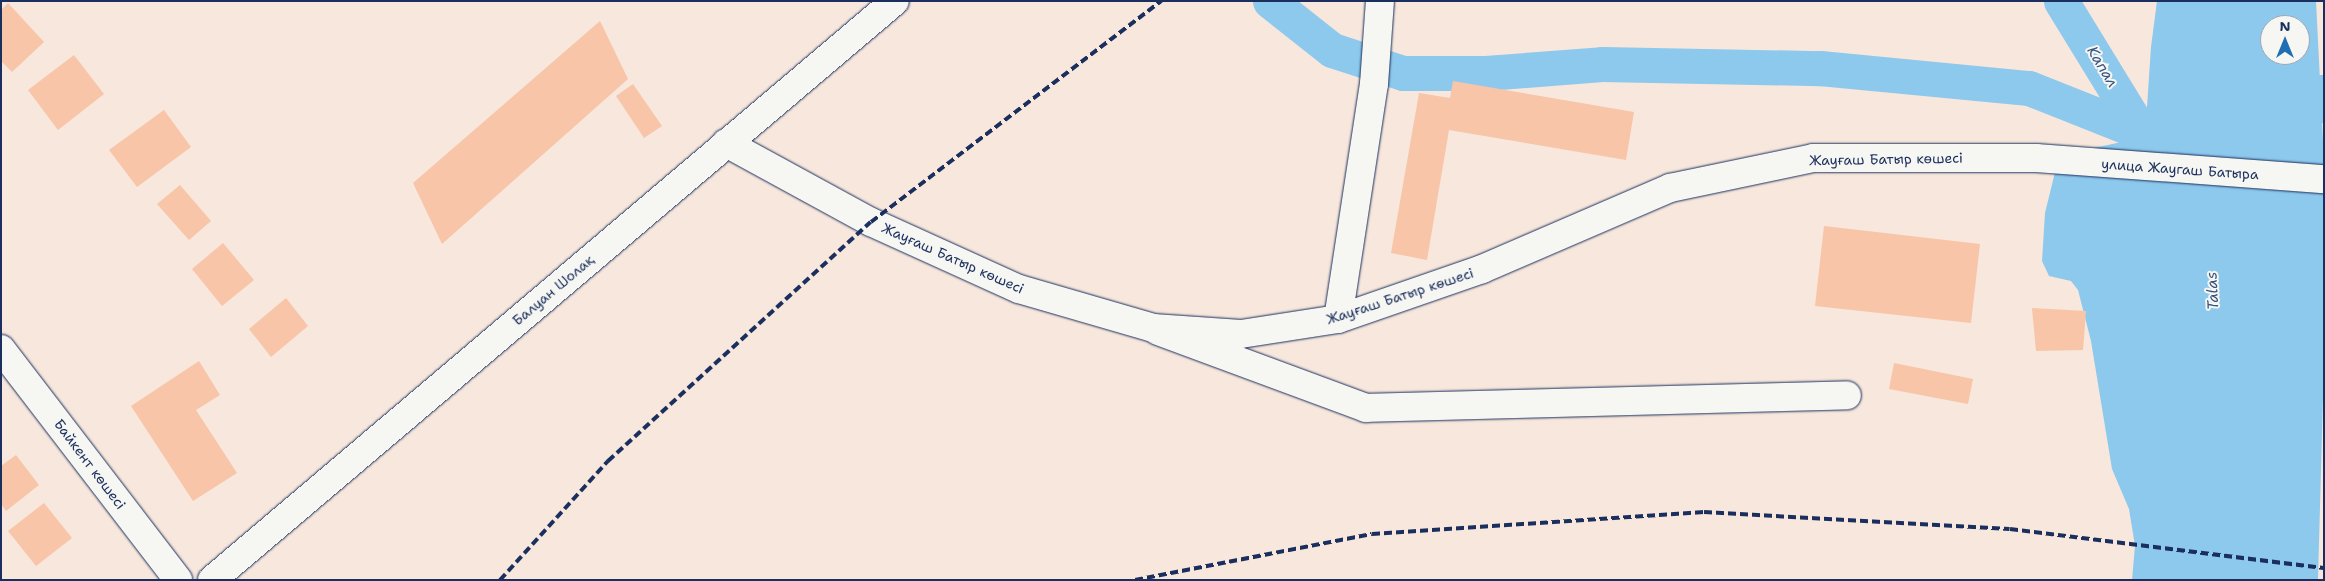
<!DOCTYPE html>
<html>
<head>
<meta charset="utf-8">
<style>
	body { margin:0 }
	#map { position:relative; width:2325px; height:581px; overflow:hidden; background:#f7e7dc; font-family:"Shantell Sans",sans-serif }
	div>[style] { position:absolute }
	[style*='--x'] { left:calc(var(--x)*1px); top:calc(var(--y)*1px); width:calc(var(--w)*1px); rotate:calc(var(--a)*1deg) }
	.water>* { inset:0; background:#8dc8ed }
	.canal>* { height:35px; margin:-17.5px; padding:0 17.5px; transform-origin:17.5px; border-radius:17.5px; background:#8dc8ed }
	.building>* { inset:0; background:#f8c5a8 }
	.roads { filter:drop-shadow(0 0 1px #1b2f5e) drop-shadow(0 0 1px #1b2f5e) }
	.minor>* { height:28px; margin:-14px; padding:0 14px; transform-origin:14px; border-radius:14px; background:#f6f6f2 }
	.major>* { height:28px; margin:-14px; padding:0 14px; transform-origin:14px; border-radius:14px; background:#f6f6f2 }
	.rail>* { height:4px; margin-top:-2px; transform-origin:0; background:repeating-linear-gradient(90deg,#1b2f5e 0 8px,transparent 0 12px) }
	span { translate:-50% -50%; white-space:nowrap; text-align:center; line-height:1.15; -webkit-text-stroke:4px #f6f6f2; paint-order:stroke }
	.street-label { font-size:14px; color:#1b2f5e }
	.water-label { font-size:15px; color:#385582; font-style:italic }
	.frame { position:absolute; inset:0; border:2px solid #1b2f5e; pointer-events:none }
	.north { position:absolute; left:2260px; top:15px; width:50px; height:50px; box-sizing:border-box; background:#f6f6f2; border:1px solid #9ea6b7; border-radius:50%; rotate:0deg; font-size:14px; font-weight:700; line-height:20px; text-align:center; color:#1b2f5e }
	.north::after { content:''; display:block; margin:auto; width:18px; height:22px; background:#1f6fb2; clip-path:polygon(50% 0,100% 100%,50% 72%,0 100%) }
</style>
</head>
<body>
<div id="map">
	<div class="water">
		<i style="clip-path:polygon(evenodd,2157px 1px,2316px 1px,2324px 161px,2324px 360px,2318px 580px,2132px 580px,2135px 546px,2129px 509px,2112px 469px,2091px 341px,2078px 290px,2071px 281px,2049px 276px,2042px 261px,2045px 213px,2057px 164px,2075px 152px,2145px 137px,2151px 47px,2157px 1px,2270px 25px,2300px 25px,2300px 55px,2270px 55px,2270px 25px)"></i>
	</div>
	<div class="canal">
		<i style="--x:1270;--y:1;--w:79;--a:38.3"></i>
		<i style="--x:1332;--y:50;--w:75;--a:17.9"></i>
		<i style="--x:1403;--y:73;--w:83;--a:0"></i>
		<i style="--x:1486;--y:73;--w:116;--a:-4.4"></i>
		<i style="--x:1602;--y:64;--w:218;--a:1.1"></i>
		<i style="--x:1820;--y:68;--w:210;--a:5.5"></i>
		<i style="--x:2029;--y:88;--w:122;--a:21.7"></i>
		<i style="--x:2142;--y:133;--w:7;--a:106"></i>
		<i style="--x:2140;--y:140;--w:47;--a:56.3"></i>
		<i style="--x:2061;--y:1;--w:155;--a:58.5"></i>
		<i style="--x:2324;--y:92;--w:4;--a:180"></i>
		<i style="--x:2320;--y:92;--w:14;--a:73"></i>
	</div>
	<div class="building">
		<i style="clip-path:polygon(8px 3px,44px 42px,12px 72px,1px 61px,1px 10px)"></i>
		<i style="clip-path:polygon(600px 21px,628px 79px,442px 244px,413px 183px)"></i>
		<i style="clip-path:polygon(74px 55px,104px 94px,58px 130px,28px 90px)"></i>
		<i style="clip-path:polygon(1453px 81px,1634px 112px,1626px 160px,1449px 130px,1427px 260px,1391px 253px,1419px 93px,1450px 98px)"></i>
		<i style="clip-path:polygon(633px 84px,662px 126px,644px 138px,616px 96px)"></i>
		<i style="clip-path:polygon(164px 110px,191px 147px,137px 187px,109px 150px)"></i>
		<i style="clip-path:polygon(180px 185px,211px 221px,189px 240px,157px 204px)"></i>
		<i style="clip-path:polygon(1824px 226px,1980px 244px,1971px 323px,1815px 306px)"></i>
		<i style="clip-path:polygon(223px 243px,254px 280px,222px 306px,192px 269px)"></i>
		<i style="clip-path:polygon(286px 298px,308px 326px,271px 357px,249px 329px)"></i>
		<i style="clip-path:polygon(2032px 308px,2086px 311px,2083px 350px,2036px 351px)"></i>
		<i style="clip-path:polygon(199px 361px,220px 395px,196px 410px,237px 473px,193px 501px,131px 406px)"></i>
		<i style="clip-path:polygon(1894px 363px,1973px 379px,1968px 404px,1889px 389px)"></i>
		<i style="clip-path:polygon(16px 455px,39px 485px,6px 511px,1px 504px,1px 466px)"></i>
		<i style="clip-path:polygon(44px 503px,72px 538px,36px 566px,8px 531px)"></i>
	</div>
	<div class="roads">
		<div class="minor">
			<i style="--x:1338;--y:319;--w:238;--a:-81.3"></i>
			<i style="--x:1374;--y:84;--w:83;--a:-85.9"></i>
			<i style="--x:1158;--y:331;--w:222;--a:20.3"></i>
			<i style="--x:1366;--y:408;--w:481;--a:-1.5"></i>
			<i style="--x:1;--y:349;--w:291;--a:52.5"></i>
		</div>
		<div class="major">
			<i style="--x:726;--y:143;--w:165;--a:28.6"></i>
			<i style="--x:871;--y:222;--w:162;--a:24.4"></i>
			<i style="--x:1019;--y:289;--w:140;--a:16.2"></i>
			<i style="--x:1153;--y:328;--w:88;--a:3.9"></i>
			<i style="--x:1241;--y:334;--w:98;--a:-8.8"></i>
			<i style="--x:1338;--y:319;--w:152;--a:-19.1"></i>
			<i style="--x:1482;--y:269;--w:205;--a:-23.3"></i>
			<i style="--x:1670;--y:188;--w:146;--a:-11.8"></i>
			<i style="--x:1813;--y:158;--w:223;--a:0"></i>
			<i style="--x:2036;--y:158;--w:289;--a:4.2"></i>
			<i style="--x:212;--y:580;--w:895;--a:-40.29"></i>
		</div>
	</div>
	<div class="rail">
		<i style="--x:500;--y:580;--w:161;--a:-47.8"></i>
		<i style="--x:608;--y:461;--w:355;--a:-42.3"></i>
		<i style="--x:871;--y:222;--w:365;--a:-37.3"></i>
		<i style="--x:1135;--y:580;--w:241;--a:-11"></i>
		<i style="--x:1372;--y:534;--w:333;--a:-3.8"></i>
		<i style="--x:1704;--y:512;--w:306;--a:3.2"></i>
		<i style="--x:2010;--y:529;--w:316;--a:7.1"></i>
	</div>
	<div class="street-label">
		<span style="left:1886px;top:159px;rotate:-1deg">Жауғаш Батыр көшесі</span>
		<span style="left:2180px;top:169px;rotate:4deg">улица Жаугаш Батыра</span>
		<span style="left:953px;top:258px;rotate:24deg">Жауғаш Батыр көшесі</span>
		<span style="left:553px;top:290px;rotate:-40deg">Балуан Шолақ</span>
		<span style="left:1400px;top:296px;rotate:-18deg">Жауғаш Батыр көшесі</span>
		<span style="left:90px;top:464px;rotate:53deg">Байкент көшесі</span>
	</div>
	<div class="water-label">
		<span style="left:2102px;top:67px;rotate:59deg">Капал</span>
		<span style="left:2213px;top:291px;rotate:-93deg">Talas</span>
	</div>
	<div class="frame"></div>
	<div class="north">N</div>
</div>
</body>
</html>
